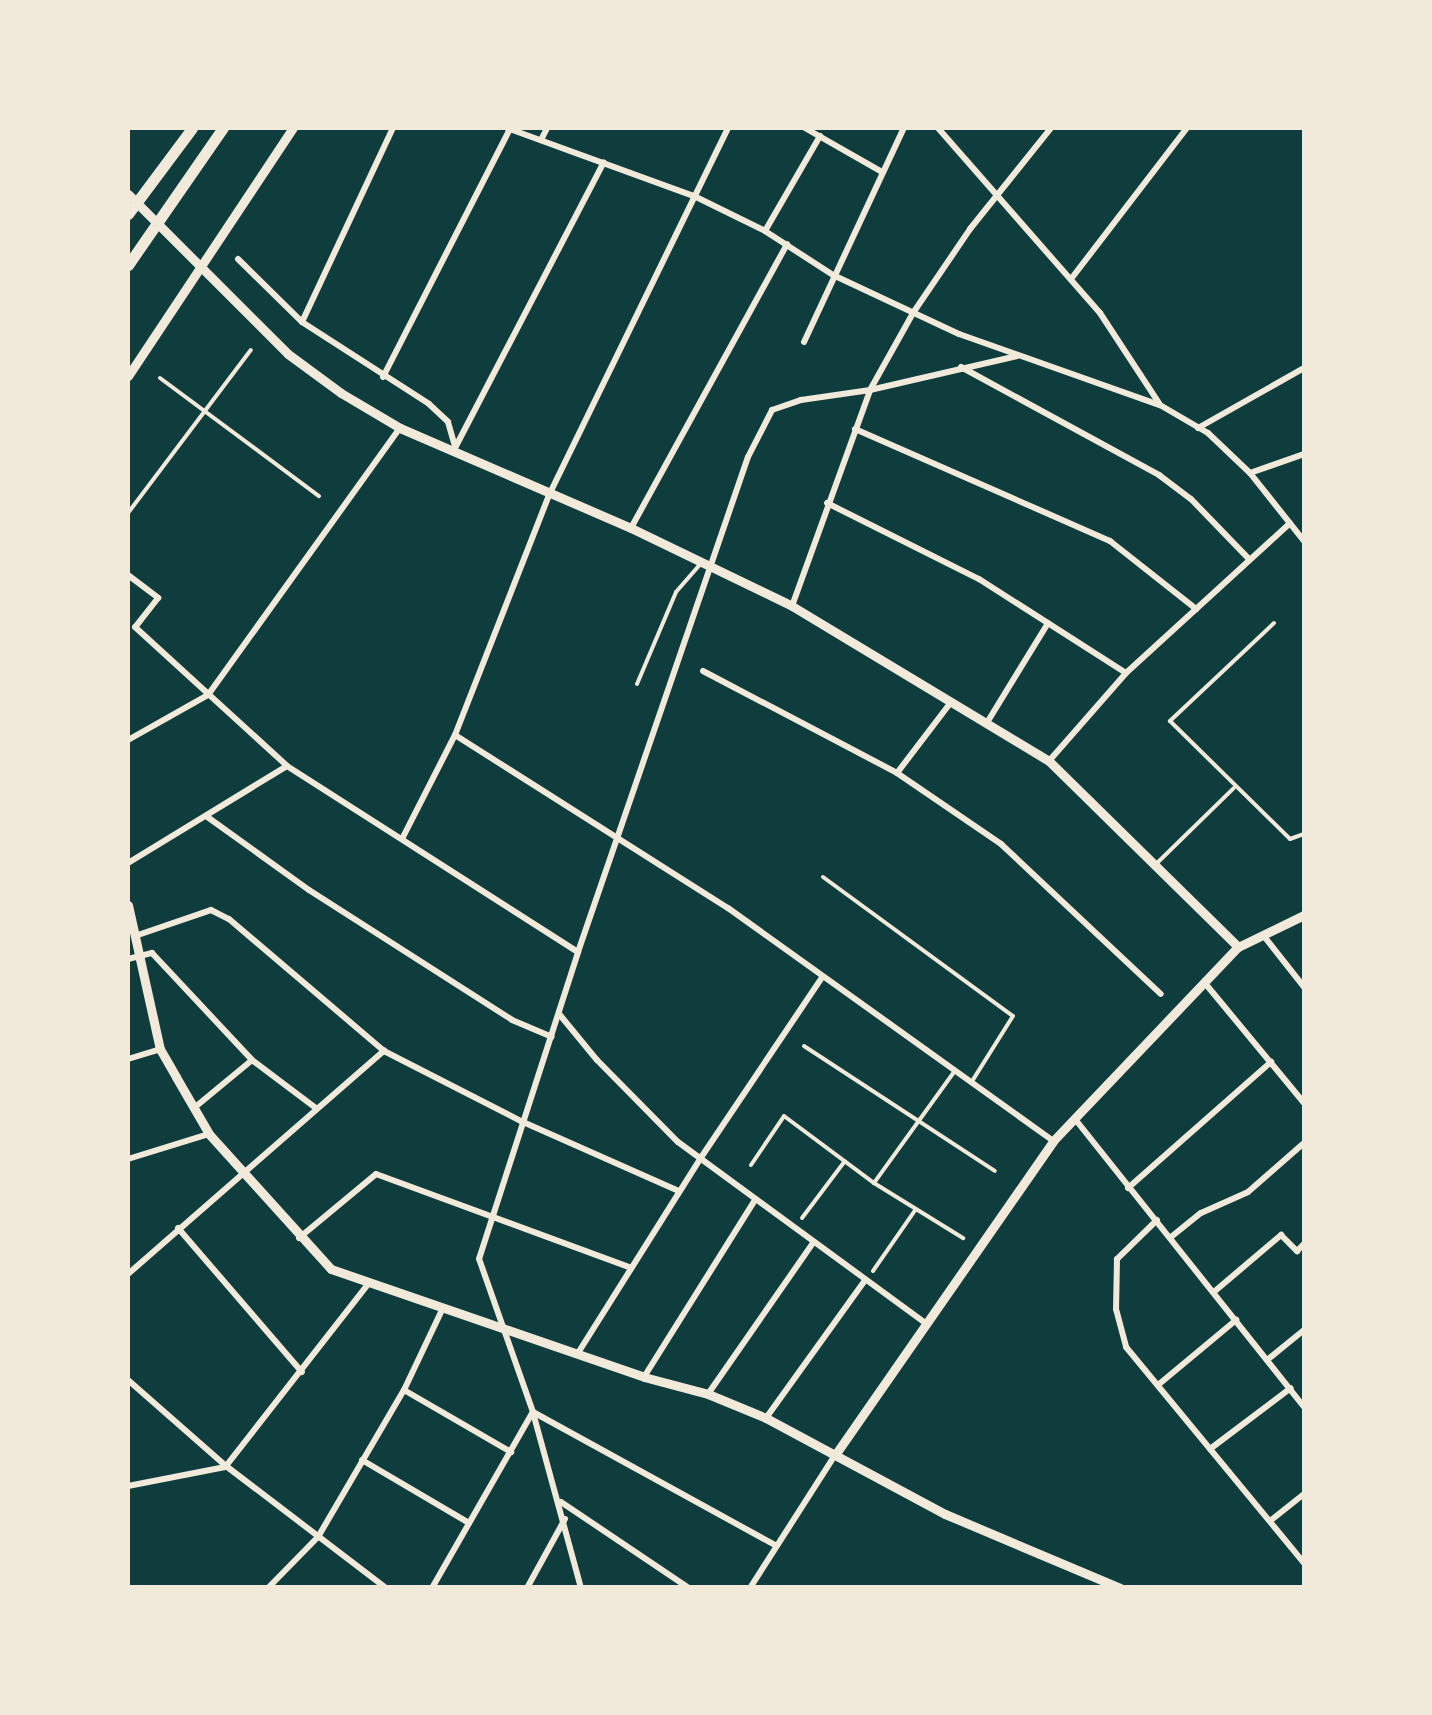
<!DOCTYPE html>
<html>
<head>
<meta charset="utf-8">
<style>
	body { margin:0 }
	#map { position:relative; width:1432px; height:1715px; overflow:hidden; background:#0f3d3e; font-family:"Asap Condensed",sans-serif }
	div>[style] { position:absolute }
	[style*='--x'] { left:calc(var(--x)*1px); top:calc(var(--y)*1px); width:calc(var(--w)*1px); rotate:calc(var(--a)*1deg) }
	.service>* { height:4px; margin:-2px; padding:0 2px; transform-origin:2px; border-radius:2px; background:#f1e9da }
	.minor>* { height:6px; margin:-3px; padding:0 3px; transform-origin:3px; border-radius:3px; background:#f1e9da }
	.tertiary>* { height:9px; margin:-4.5px; padding:0 4.5px; transform-origin:4.5px; border-radius:4.5px; background:#f1e9da }
	.secondary>* { height:9px; margin:-4.5px; padding:0 4.5px; transform-origin:4.5px; border-radius:4.5px; background:#f1e9da }
	.trunk>* { height:11px; margin:-5.5px; padding:0 5.5px; transform-origin:5.5px; border-radius:5.5px; background:#f1e9da }
	span { translate:-50% -50%; white-space:nowrap; text-align:center; line-height:1.15; -webkit-text-stroke:10px #f1e9da; paint-order:stroke }
	.frame { position:absolute; inset:0; border:130px solid #f1e9da; pointer-events:none }
</style>
</head>
<body>
<div id="map">
	<div class="service">
		<i style="--x:160;--y:378;--w:198;--a:36.6"></i>
		<i style="--x:128;--y:513;--w:204;--a:-53"></i>
		<i style="--x:1274;--y:623;--w:143;--a:136.7"></i>
		<i style="--x:1170;--y:721;--w:168;--a:44.5"></i>
		<i style="--x:1290;--y:839;--w:15;--a:-20"></i>
		<i style="--x:637;--y:684;--w:100;--a:-67"></i>
		<i style="--x:676;--y:592;--w:38;--a:-49"></i>
		<i style="--x:1155;--y:865;--w:110;--a:-44.3"></i>
		<i style="--x:823;--y:877;--w:235;--a:36.2"></i>
		<i style="--x:1013;--y:1016;--w:79;--a:122.1"></i>
		<i style="--x:804;--y:1046;--w:228;--a:33.2"></i>
		<i style="--x:954;--y:1072;--w:137;--a:125.8"></i>
		<i style="--x:874;--y:1183;--w:105;--a:31.7"></i>
		<i style="--x:751;--y:1165;--w:59;--a:-56"></i>
		<i style="--x:784;--y:1116;--w:112;--a:36.7"></i>
		<i style="--x:802;--y:1218;--w:71;--a:-53"></i>
		<i style="--x:873;--y:1271;--w:75;--a:-55.3"></i>
	</div>
	<div class="minor">
		<i style="--x:507;--y:128;--w:199;--a:20"></i>
		<i style="--x:694;--y:196;--w:79;--a:26.2"></i>
		<i style="--x:765;--y:231;--w:81;--a:32.9"></i>
		<i style="--x:833;--y:275;--w:139;--a:25.1"></i>
		<i style="--x:959;--y:334;--w:213;--a:19.5"></i>
		<i style="--x:1160;--y:405;--w:56;--a:30.3"></i>
		<i style="--x:1208;--y:433;--w:58;--a:43.6"></i>
		<i style="--x:1250;--y:473;--w:87;--a:51.5"></i>
		<i style="--x:805;--y:128;--w:89;--a:29.7"></i>
		<i style="--x:938;--y:128;--w:246;--a:48.8"></i>
		<i style="--x:1100;--y:313;--w:108;--a:56.8"></i>
		<i style="--x:541;--y:140;--w:13;--a:-63"></i>
		<i style="--x:765;--y:231;--w:110;--a:-59.9"></i>
		<i style="--x:238;--y:259;--w:90;--a:44.5"></i>
		<i style="--x:302;--y:322;--w:151;--a:32.8"></i>
		<i style="--x:429;--y:404;--w:26;--a:43"></i>
		<i style="--x:448;--y:422;--w:26;--a:74"></i>
		<i style="--x:1071;--y:279;--w:190;--a:-52.5"></i>
		<i style="--x:302;--y:322;--w:214;--a:-64.9"></i>
		<i style="--x:804;--y:342;--w:236;--a:-65"></i>
		<i style="--x:961;--y:367;--w:226;--a:28.6"></i>
		<i style="--x:1159;--y:475;--w:40;--a:37"></i>
		<i style="--x:1191;--y:499;--w:83;--a:46"></i>
		<i style="--x:383;--y:377;--w:279;--a:-62.9"></i>
		<i style="--x:1198;--y:428;--w:122;--a:-29.5"></i>
		<i style="--x:855;--y:429;--w:279;--a:23.7"></i>
		<i style="--x:1110;--y:541;--w:110;--a:38.3"></i>
		<i style="--x:455;--y:448;--w:322;--a:-62.5"></i>
		<i style="--x:1250;--y:473;--w:57;--a:-19.4"></i>
		<i style="--x:827;--y:503;--w:170;--a:26.6"></i>
		<i style="--x:979;--y:579;--w:174;--a:32.6"></i>
		<i style="--x:631;--y:528;--w:324;--a:-61.2"></i>
		<i style="--x:128;--y:575;--w:38;--a:37"></i>
		<i style="--x:158;--y:598;--w:37;--a:128"></i>
		<i style="--x:135;--y:627;--w:206;--a:42.4"></i>
		<i style="--x:287;--y:766;--w:345;--a:32.6"></i>
		<i style="--x:792;--y:606;--w:230;--a:-70.1"></i>
		<i style="--x:870;--y:390;--w:88;--a:-60.8"></i>
		<i style="--x:913;--y:313;--w:102;--a:-55.8"></i>
		<i style="--x:970;--y:229;--w:129;--a:-51.3"></i>
		<i style="--x:703;--y:671;--w:219;--a:27.7"></i>
		<i style="--x:897;--y:773;--w:126;--a:34.3"></i>
		<i style="--x:1001;--y:844;--w:219;--a:43.2"></i>
		<i style="--x:988;--y:721;--w:115;--a:-58.5"></i>
		<i style="--x:455;--y:735;--w:323;--a:32.4"></i>
		<i style="--x:728;--y:908;--w:400;--a:35.6"></i>
		<i style="--x:128;--y:740;--w:92;--a:-29.4"></i>
		<i style="--x:208;--y:695;--w:329;--a:-54.3"></i>
		<i style="--x:1049;--y:761;--w:117;--a:-48.8"></i>
		<i style="--x:1126;--y:673;--w:222;--a:-42.4"></i>
		<i style="--x:897;--y:773;--w:89;--a:-52.7"></i>
		<i style="--x:206;--y:816;--w:127;--a:35.7"></i>
		<i style="--x:309;--y:890;--w:241;--a:32.6"></i>
		<i style="--x:512;--y:1020;--w:43;--a:23"></i>
		<i style="--x:403;--y:837;--w:114;--a:-63"></i>
		<i style="--x:455;--y:735;--w:260;--a:-68.6"></i>
		<i style="--x:550;--y:493;--w:406;--a:-64"></i>
		<i style="--x:128;--y:863;--w:186;--a:-31.4"></i>
		<i style="--x:1263;--y:935;--w:66;--a:51.7"></i>
		<i style="--x:135;--y:936;--w:80;--a:-18.9"></i>
		<i style="--x:211;--y:910;--w:20;--a:27"></i>
		<i style="--x:229;--y:919;--w:204;--a:40.4"></i>
		<i style="--x:384;--y:1051;--w:156;--a:27.1"></i>
		<i style="--x:523;--y:1122;--w:171;--a:23.9"></i>
		<i style="--x:128;--y:959;--w:25;--a:-14"></i>
		<i style="--x:152;--y:953;--w:146;--a:46.9"></i>
		<i style="--x:252;--y:1060;--w:80;--a:36.9"></i>
		<i style="--x:1204;--y:982;--w:157;--a:50.4"></i>
		<i style="--x:560;--y:1015;--w:58;--a:50.6"></i>
		<i style="--x:597;--y:1060;--w:115;--a:45.4"></i>
		<i style="--x:678;--y:1142;--w:308;--a:36.2"></i>
		<i style="--x:128;--y:1059;--w:34;--a:-17"></i>
		<i style="--x:194;--y:1108;--w:75;--a:-39.6"></i>
		<i style="--x:1075;--y:1119;--w:368;--a:51.5"></i>
		<i style="--x:128;--y:1159;--w:85;--a:-17.2"></i>
		<i style="--x:1128;--y:1188;--w:191;--a:-41.4"></i>
		<i style="--x:1157;--y:1220;--w:56;--a:135.7"></i>
		<i style="--x:1117;--y:1259;--w:50;--a:91.1"></i>
		<i style="--x:1116;--y:1309;--w:39;--a:75"></i>
		<i style="--x:1126;--y:1347;--w:280;--a:50.5"></i>
		<i style="--x:178;--y:1228;--w:190;--a:49.3"></i>
		<i style="--x:1171;--y:1237;--w:38;--a:-39"></i>
		<i style="--x:1201;--y:1213;--w:51;--a:-24.1"></i>
		<i style="--x:1248;--y:1192;--w:74;--a:-41.2"></i>
		<i style="--x:299;--y:1238;--w:100;--a:-39.7"></i>
		<i style="--x:376;--y:1174;--w:272;--a:20.2"></i>
		<i style="--x:128;--y:1274;--w:340;--a:-41.1"></i>
		<i style="--x:1215;--y:1291;--w:87;--a:-40.3"></i>
		<i style="--x:1281;--y:1235;--w:23;--a:45"></i>
		<i style="--x:1297;--y:1251;--w:10;--a:-45"></i>
		<i style="--x:578;--y:1353;--w:229;--a:-57.8"></i>
		<i style="--x:700;--y:1159;--w:217;--a:-56.1"></i>
		<i style="--x:1267;--y:1360;--w:48;--a:-39"></i>
		<i style="--x:644;--y:1377;--w:209;--a:-57.9"></i>
		<i style="--x:128;--y:1380;--w:130;--a:41.3"></i>
		<i style="--x:226;--y:1466;--w:201;--a:37.3"></i>
		<i style="--x:1158;--y:1385;--w:102;--a:-39.8"></i>
		<i style="--x:404;--y:1390;--w:124;--a:30.1"></i>
		<i style="--x:708;--y:1394;--w:184;--a:-55.2"></i>
		<i style="--x:766;--y:1418;--w:170;--a:-54.3"></i>
		<i style="--x:1210;--y:1449;--w:101;--a:-37"></i>
		<i style="--x:362;--y:1460;--w:124;--a:30.5"></i>
		<i style="--x:226;--y:1466;--w:232;--a:-52"></i>
		<i style="--x:128;--y:1486;--w:99;--a:-11.1"></i>
		<i style="--x:561;--y:1502;--w:154;--a:33.9"></i>
		<i style="--x:1270;--y:1521;--w:43;--a:-38.5"></i>
		<i style="--x:268;--y:1588;--w:71;--a:-45.6"></i>
		<i style="--x:318;--y:1537;--w:170;--a:-59.7"></i>
		<i style="--x:404;--y:1390;--w:91;--a:-64.6"></i>
		<i style="--x:432;--y:1588;--w:203;--a:-60.2"></i>
		<i style="--x:533;--y:1412;--w:278;--a:28.8"></i>
		<i style="--x:527;--y:1588;--w:79;--a:-61.2"></i>
		<i style="--x:581;--y:1588;--w:182;--a:-105.3"></i>
		<i style="--x:533;--y:1412;--w:162;--a:-109.4"></i>
		<i style="--x:479;--y:1259;--w:323;--a:-72.1"></i>
		<i style="--x:578;--y:952;--w:523;--a:-71.05"></i>
		<i style="--x:748;--y:457;--w:53;--a:-62.9"></i>
		<i style="--x:772;--y:410;--w:31;--a:-19"></i>
		<i style="--x:801;--y:400;--w:70;--a:-8.2"></i>
		<i style="--x:870;--y:390;--w:151;--a:-13"></i>
		<i style="--x:750;--y:1588;--w:158;--a:-57.4"></i>
	</div>
	<div class="tertiary">
		<i style="--x:128;--y:194;--w:226;--a:45"></i>
		<i style="--x:288;--y:354;--w:66;--a:36.3"></i>
		<i style="--x:341;--y:393;--w:69;--a:30.7"></i>
		<i style="--x:400;--y:428;--w:252;--a:23.4"></i>
		<i style="--x:631;--y:528;--w:179;--a:25.8"></i>
		<i style="--x:792;--y:606;--w:300;--a:31.1"></i>
		<i style="--x:1049;--y:761;--w:265;--a:44.5"></i>
		<i style="--x:128;--y:905;--w:148;--a:77.5"></i>
		<i style="--x:160;--y:1049;--w:32;--a:60"></i>
		<i style="--x:176;--y:1077;--w:66;--a:59.9"></i>
		<i style="--x:209;--y:1134;--w:182;--a:47.9"></i>
		<i style="--x:331;--y:1269;--w:331;--a:19"></i>
		<i style="--x:644;--y:1377;--w:66;--a:14.9"></i>
		<i style="--x:708;--y:1394;--w:63;--a:22.5"></i>
		<i style="--x:766;--y:1418;--w:203;--a:28.2"></i>
		<i style="--x:945;--y:1514;--w:190;--a:22.9"></i>
		<i style="--x:835;--y:1455;--w:382;--a:-55.2"></i>
		<i style="--x:1053;--y:1141;--w:268;--a:-46.4"></i>
		<i style="--x:1238;--y:947;--w:73;--a:-25.9"></i>
	</div>
	<div class="secondary">
		<i style="--x:128;--y:376;--w:298;--a:-56.4"></i>
	</div>
	<div class="trunk">
		<i style="--x:128;--y:214;--w:107;--a:-53.3"></i>
		<i style="--x:128;--y:265;--w:167;--a:-55.3"></i>
	</div>
	<div class="frame"></div>
</div>
</body>
</html>
